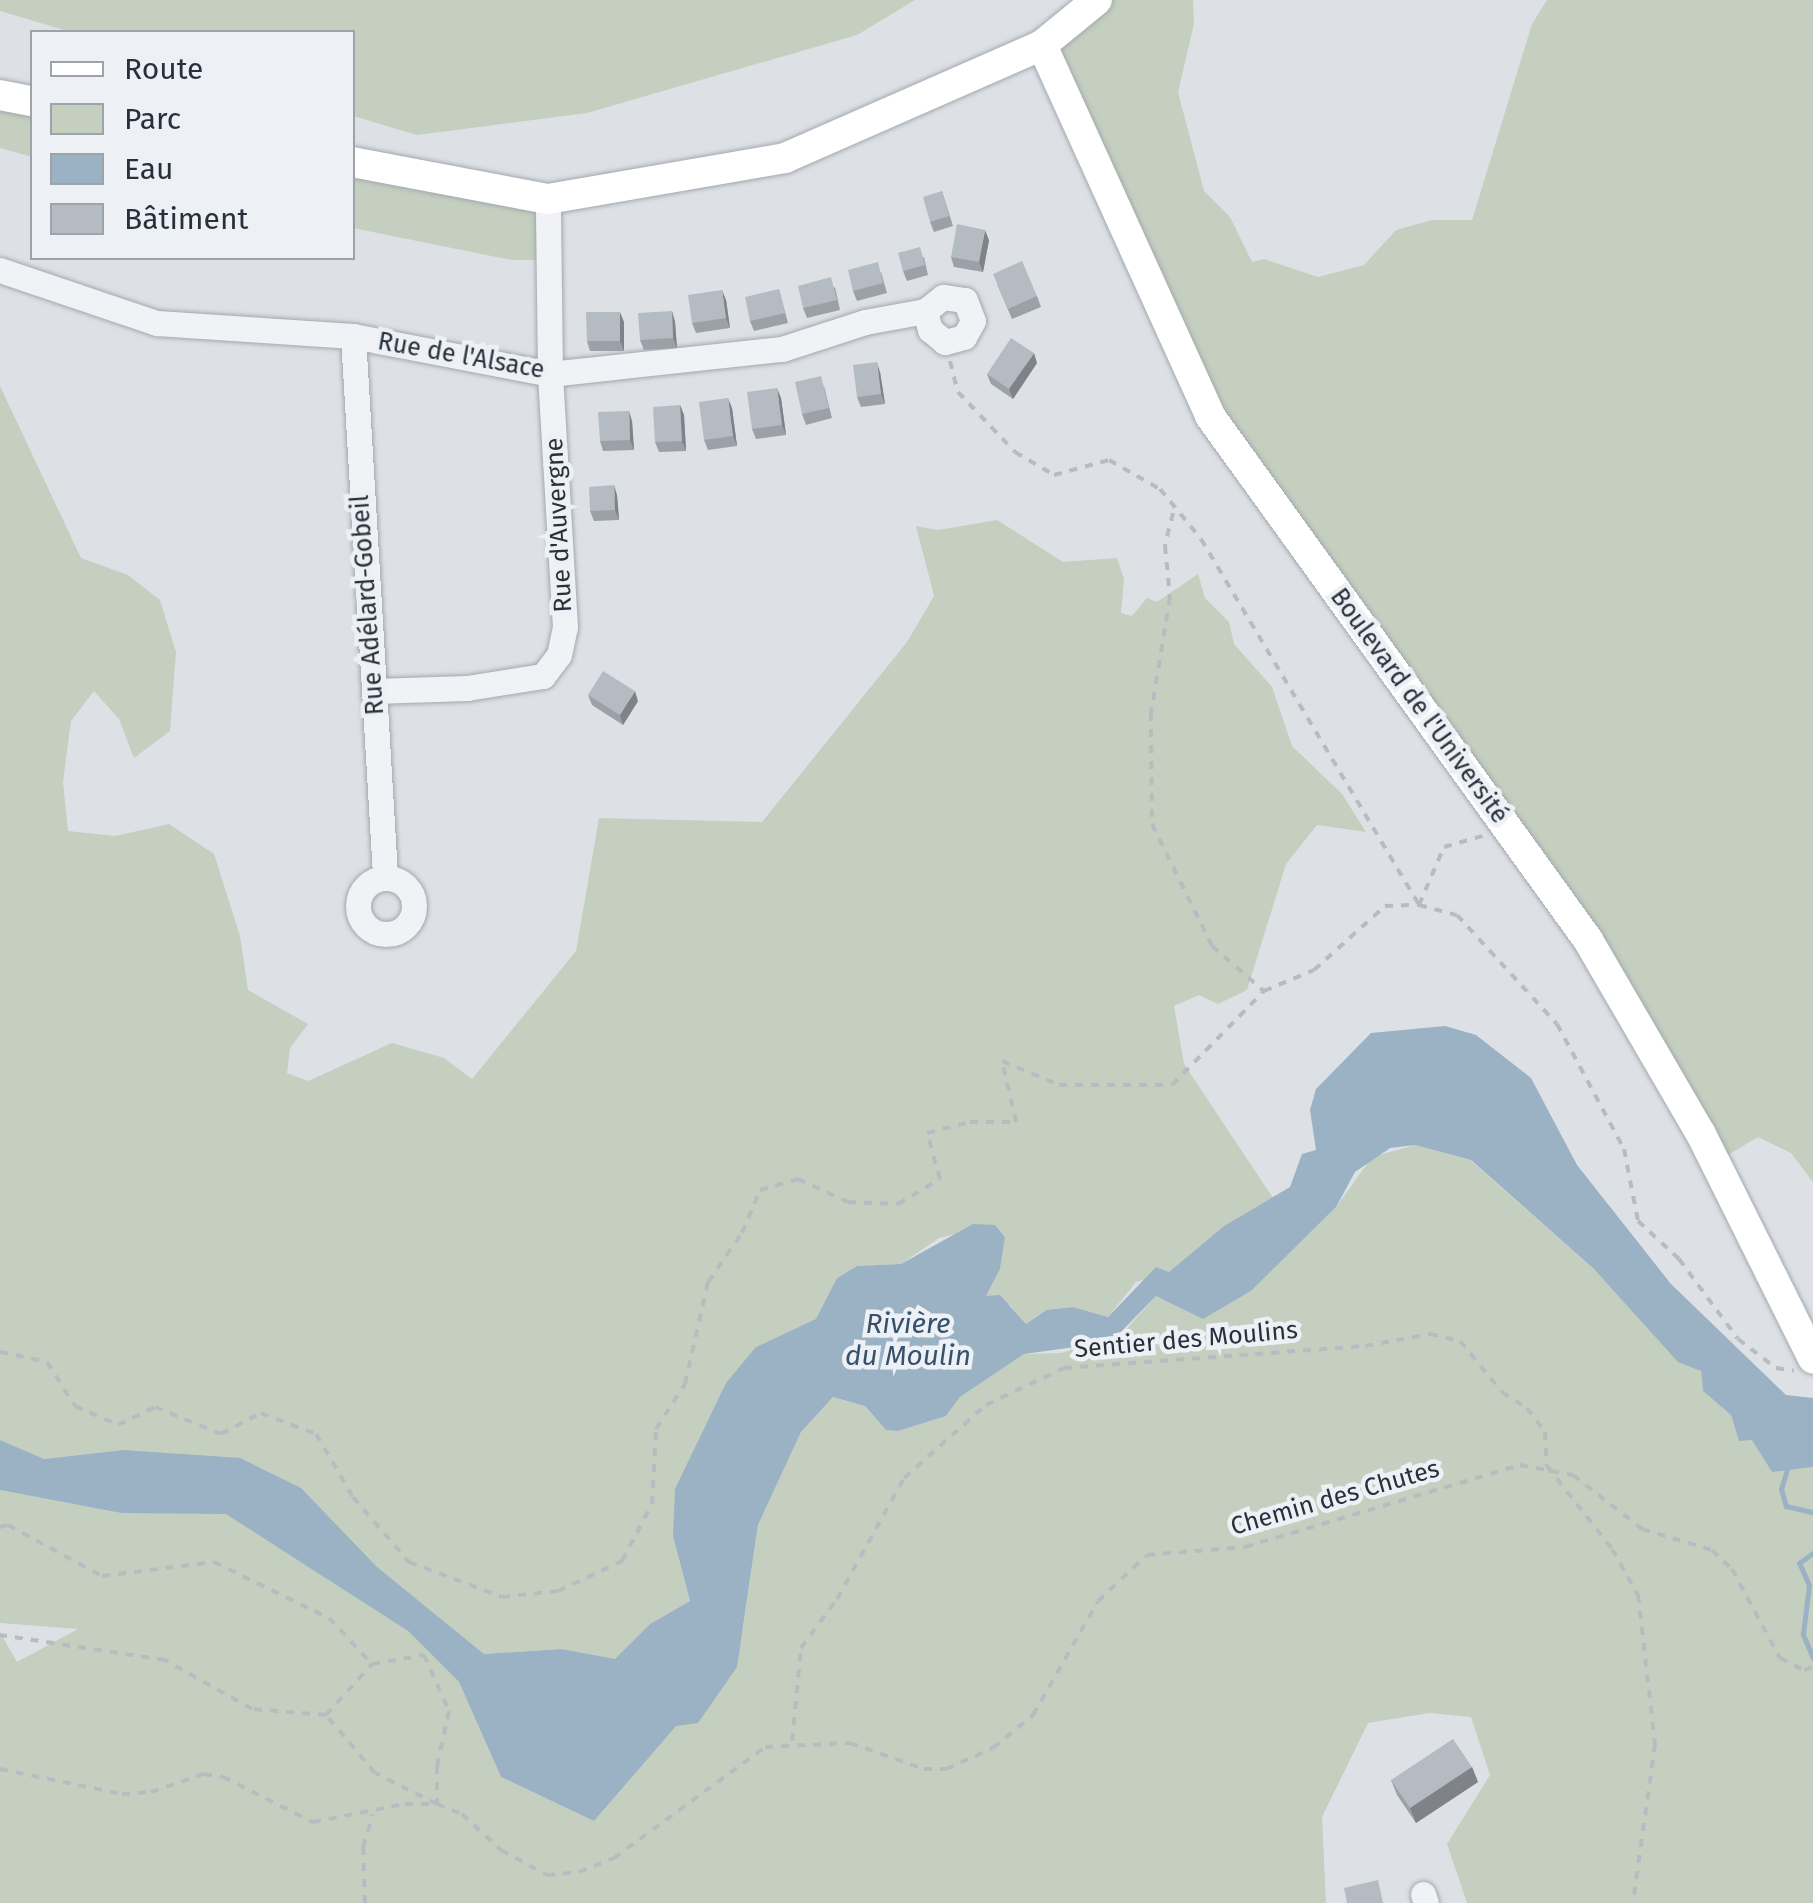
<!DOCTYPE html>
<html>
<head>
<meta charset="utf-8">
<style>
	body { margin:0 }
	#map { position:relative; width:1813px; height:1903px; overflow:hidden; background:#dde1e6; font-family:"Fira Sans",sans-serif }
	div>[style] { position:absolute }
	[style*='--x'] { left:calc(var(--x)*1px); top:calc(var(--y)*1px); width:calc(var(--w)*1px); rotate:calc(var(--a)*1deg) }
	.green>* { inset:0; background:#c4cfbf }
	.water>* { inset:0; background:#9bb1c4 }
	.stream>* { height:5px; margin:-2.5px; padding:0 2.5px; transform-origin:2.5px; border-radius:2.5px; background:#9bb1c4 }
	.path>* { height:4px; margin-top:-2px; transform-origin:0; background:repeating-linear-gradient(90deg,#b8bcc1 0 8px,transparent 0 16px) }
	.roads { filter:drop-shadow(0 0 2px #a3a8af) drop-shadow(0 0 2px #a3a8af) }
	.minor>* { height:25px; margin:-12.5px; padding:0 12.5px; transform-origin:12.5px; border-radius:12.5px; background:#f0f2f5 }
	.minor>.ring { margin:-12.5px; padding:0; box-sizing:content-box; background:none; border:25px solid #f0f2f5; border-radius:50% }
	.major>* { height:30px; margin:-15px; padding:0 15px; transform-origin:15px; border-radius:15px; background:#fff }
	.wall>* { inset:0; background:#9ca1a7 }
	.shaded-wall>* { inset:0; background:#7f8388 }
	.building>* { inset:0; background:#b5bbc2 }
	span { translate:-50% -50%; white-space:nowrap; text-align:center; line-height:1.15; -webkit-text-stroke:9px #edf0f4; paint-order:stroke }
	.street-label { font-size:25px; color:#28303b }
	.water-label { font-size:28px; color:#35516c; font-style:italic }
	.legend { position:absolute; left:30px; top:30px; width:325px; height:230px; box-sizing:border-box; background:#edf0f4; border:2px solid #9ea3aa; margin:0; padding:12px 18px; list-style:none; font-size:30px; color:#28303b }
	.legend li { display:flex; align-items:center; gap:20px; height:50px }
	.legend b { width:50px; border:2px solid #9ea3aa }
</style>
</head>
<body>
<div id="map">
	<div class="green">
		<i style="clip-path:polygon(0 0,915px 0,857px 35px,587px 113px,417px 135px,353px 116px,352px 32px,71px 32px,0 11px)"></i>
		<i style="clip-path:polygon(1097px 0,1193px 0,1194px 24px,1178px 92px,1204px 191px,1230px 217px,1252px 262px,1264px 259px,1318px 277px,1364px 265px,1396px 230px,1432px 220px,1472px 220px,1532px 24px,1547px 0,1813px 0,1813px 1182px,1791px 1153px,1758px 1137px,1716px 1162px,1588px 940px,1210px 416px,1042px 45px)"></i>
		<i style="clip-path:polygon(0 95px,32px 101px,32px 157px,0 148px)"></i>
		<i style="clip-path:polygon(353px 162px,548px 199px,553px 260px,511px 260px,353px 228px)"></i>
		<i style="clip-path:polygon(0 386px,81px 558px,128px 575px,160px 600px,176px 652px,170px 731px,134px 758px,119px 719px,94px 691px,71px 721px,63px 782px,68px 831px,115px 836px,169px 824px,214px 854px,240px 936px,248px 990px,308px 1024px,290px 1048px,287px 1073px,308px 1081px,392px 1043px,444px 1058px,472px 1079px,576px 951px,599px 818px,762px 822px,907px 642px,934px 596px,916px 526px,938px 530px,997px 520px,1063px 562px,1117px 558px,1124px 579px,1121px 613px,1132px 616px,1147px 598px,1157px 602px,1198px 574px,1205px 598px,1229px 622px,1234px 644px,1272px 687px,1292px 746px,1342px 794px,1366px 832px,1317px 825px,1286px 864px,1247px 990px,1218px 1004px,1199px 995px,1174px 1006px,1184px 1064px,1273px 1198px,1224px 1226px,1168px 1273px,1136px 1282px,1108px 1317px,1073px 1307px,1045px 1310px,1026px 1324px,1010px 1305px,986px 1296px,1000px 1269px,1005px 1237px,995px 1225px,939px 1238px,901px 1264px,857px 1266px,837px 1278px,817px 1319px,756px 1347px,673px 1536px,690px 1601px,650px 1624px,615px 1660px,561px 1649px,484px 1654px,376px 1566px,123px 1450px,43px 1459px,0 1440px)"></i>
		<i style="clip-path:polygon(1415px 1145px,1470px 1160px,1594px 1269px,1701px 1372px,1703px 1391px,1731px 1415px,1739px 1440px,1752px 1439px,1772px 1471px,1813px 1467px,1813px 1903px,1467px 1903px,1447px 1844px,1490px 1775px,1471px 1717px,1429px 1713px,1368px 1723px,1322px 1817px,1326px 1903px,0 1903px,0 1632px,17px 1662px,78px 1629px,0 1623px,0 1490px,121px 1513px,226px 1513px,408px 1631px,459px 1682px,501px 1777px,594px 1821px,676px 1725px,743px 1629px,758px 1525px,801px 1432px,833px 1397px,865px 1406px,886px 1430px,898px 1431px,946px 1416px,960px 1397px,1024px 1354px,1061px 1353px,1121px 1335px,1156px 1296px,1204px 1318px,1251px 1291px,1336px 1207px,1372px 1157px)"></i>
	</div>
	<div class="water">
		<i style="clip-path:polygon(1445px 1026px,1476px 1035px,1531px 1078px,1577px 1165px,1671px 1284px,1786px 1395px,1813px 1398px,1813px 1467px,1772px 1472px,1752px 1440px,1739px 1441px,1731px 1415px,1703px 1391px,1701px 1371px,1678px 1362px,1594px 1269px,1471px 1160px,1415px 1145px,1390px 1148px,1355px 1172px,1336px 1207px,1251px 1291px,1203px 1319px,1156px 1296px,1111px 1342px,1024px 1354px,960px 1397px,946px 1416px,898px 1431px,886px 1430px,865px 1406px,833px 1397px,801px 1432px,758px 1525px,737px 1667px,698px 1723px,676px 1726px,594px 1821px,501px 1777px,459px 1682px,408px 1631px,226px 1514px,121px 1513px,0 1490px,0 1440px,44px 1459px,123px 1450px,240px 1458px,301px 1488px,376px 1566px,484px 1654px,561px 1649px,615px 1659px,650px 1624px,690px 1601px,673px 1536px,675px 1489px,726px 1383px,756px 1347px,816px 1319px,837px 1278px,857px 1266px,901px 1264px,973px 1224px,995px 1225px,1005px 1237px,1000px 1269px,986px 1296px,1000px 1295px,1026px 1324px,1046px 1310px,1073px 1307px,1108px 1317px,1156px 1267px,1169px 1272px,1224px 1226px,1290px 1187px,1302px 1154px,1316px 1150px,1310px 1110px,1316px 1089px,1371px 1033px)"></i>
	</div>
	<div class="stream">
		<i style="--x:1789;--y:1463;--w:27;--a:107"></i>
		<i style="--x:1781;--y:1489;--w:18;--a:74"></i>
		<i style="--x:1786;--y:1506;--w:28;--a:13"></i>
		<i style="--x:1813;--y:1658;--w:26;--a:-113"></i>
		<i style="--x:1803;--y:1634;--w:49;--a:-83"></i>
		<i style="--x:1809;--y:1585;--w:24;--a:-114"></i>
		<i style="--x:1799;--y:1563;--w:17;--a:-36"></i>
	</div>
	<div class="path">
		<i style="--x:950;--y:361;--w:32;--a:76"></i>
		<i style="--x:958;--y:392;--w:83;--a:46.5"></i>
		<i style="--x:1015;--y:452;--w:45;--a:30.5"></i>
		<i style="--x:1054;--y:475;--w:57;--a:-15.3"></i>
		<i style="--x:1109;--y:460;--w:59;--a:29.6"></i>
		<i style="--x:1160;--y:489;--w:65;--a:50.6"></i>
		<i style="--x:1201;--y:539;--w:426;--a:59.2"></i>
		<i style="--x:1419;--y:905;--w:63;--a:-66.7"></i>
		<i style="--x:1444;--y:847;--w:44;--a:-15.9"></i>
		<i style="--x:1173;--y:513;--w:34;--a:104"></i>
		<i style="--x:1165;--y:546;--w:51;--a:84.4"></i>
		<i style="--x:1170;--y:597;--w:118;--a:99.3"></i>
		<i style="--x:1151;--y:713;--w:111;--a:89.5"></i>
		<i style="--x:1152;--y:824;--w:136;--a:63.8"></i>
		<i style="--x:1212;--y:946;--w:69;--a:40.9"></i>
		<i style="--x:0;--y:1352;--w:48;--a:12"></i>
		<i style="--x:47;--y:1362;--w:52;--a:57.5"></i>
		<i style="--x:75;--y:1406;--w:47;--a:23.8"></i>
		<i style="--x:118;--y:1425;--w:41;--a:-25.9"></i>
		<i style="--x:155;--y:1407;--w:71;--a:22.2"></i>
		<i style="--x:221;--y:1434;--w:45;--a:-27.7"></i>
		<i style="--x:261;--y:1413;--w:59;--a:20.9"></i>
		<i style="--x:316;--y:1434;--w:73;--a:59.6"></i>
		<i style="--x:353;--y:1497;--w:86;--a:49.3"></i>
		<i style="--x:409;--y:1562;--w:99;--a:20.6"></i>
		<i style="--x:502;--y:1597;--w:56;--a:-6.1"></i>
		<i style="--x:558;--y:1591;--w:71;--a:-25.1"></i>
		<i style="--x:622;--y:1561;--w:64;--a:-62.2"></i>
		<i style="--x:652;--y:1504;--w:75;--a:-86.9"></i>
		<i style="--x:656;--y:1429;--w:54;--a:-57.2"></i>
		<i style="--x:685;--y:1384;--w:105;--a:-77.3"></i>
		<i style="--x:708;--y:1282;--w:60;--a:-55.2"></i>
		<i style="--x:742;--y:1233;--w:47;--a:-67.3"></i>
		<i style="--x:760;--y:1190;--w:40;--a:-16"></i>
		<i style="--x:798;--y:1179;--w:55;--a:24.7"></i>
		<i style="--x:848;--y:1202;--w:50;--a:2.3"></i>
		<i style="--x:898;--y:1204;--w:49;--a:-30.8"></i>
		<i style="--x:940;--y:1179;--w:48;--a:-105.8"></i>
		<i style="--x:927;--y:1133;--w:44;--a:-14.3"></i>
		<i style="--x:970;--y:1122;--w:46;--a:0"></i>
		<i style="--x:1016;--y:1122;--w:63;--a:-102.9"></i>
		<i style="--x:1002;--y:1061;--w:62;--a:22.8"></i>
		<i style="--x:1059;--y:1085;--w:113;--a:0"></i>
		<i style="--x:1172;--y:1085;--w:132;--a:-45.6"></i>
		<i style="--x:1264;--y:991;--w:54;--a:-22.8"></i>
		<i style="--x:1314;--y:970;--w:96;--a:-42"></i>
		<i style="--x:1385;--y:906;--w:34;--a:-2"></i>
		<i style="--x:1419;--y:905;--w:39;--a:15"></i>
		<i style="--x:1457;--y:915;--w:148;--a:47.5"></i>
		<i style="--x:1557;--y:1024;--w:142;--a:61.8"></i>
		<i style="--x:1624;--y:1149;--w:73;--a:79"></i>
		<i style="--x:1638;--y:1221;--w:56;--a:42.8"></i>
		<i style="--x:1679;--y:1259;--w:99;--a:53.6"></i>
		<i style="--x:1738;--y:1339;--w:48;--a:37.3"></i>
		<i style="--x:1776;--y:1368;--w:18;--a:9"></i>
		<i style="--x:0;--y:1527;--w:8;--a:-14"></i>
		<i style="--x:8;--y:1525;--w:107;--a:28.5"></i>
		<i style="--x:102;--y:1576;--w:113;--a:-7.1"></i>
		<i style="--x:214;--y:1562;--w:128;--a:26"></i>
		<i style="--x:329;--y:1618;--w:63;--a:46.9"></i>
		<i style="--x:372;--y:1664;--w:53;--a:-9.8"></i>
		<i style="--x:424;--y:1655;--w:61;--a:65.9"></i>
		<i style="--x:449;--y:1711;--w:56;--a:102.3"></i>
		<i style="--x:437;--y:1766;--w:38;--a:90"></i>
		<i style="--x:437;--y:1804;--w:69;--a:-153.4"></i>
		<i style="--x:375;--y:1773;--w:76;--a:-130.2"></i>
		<i style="--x:326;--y:1715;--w:74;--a:-175.4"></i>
		<i style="--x:252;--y:1709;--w:100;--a:-150.6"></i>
		<i style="--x:165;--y:1660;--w:167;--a:-171.4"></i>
		<i style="--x:326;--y:1715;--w:69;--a:-48"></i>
		<i style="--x:792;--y:1741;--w:93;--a:-84.5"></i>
		<i style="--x:801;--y:1648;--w:61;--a:-53.7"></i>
		<i style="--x:837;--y:1599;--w:138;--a:-61"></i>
		<i style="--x:904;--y:1478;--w:110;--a:-41.7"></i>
		<i style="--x:986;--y:1405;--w:86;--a:-25.4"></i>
		<i style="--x:1064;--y:1368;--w:302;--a:-4.2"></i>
		<i style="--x:1365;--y:1346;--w:66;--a:-10.5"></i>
		<i style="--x:1430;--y:1334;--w:31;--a:13"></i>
		<i style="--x:1460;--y:1341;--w:66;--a:50.5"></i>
		<i style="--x:1502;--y:1392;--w:30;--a:33"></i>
		<i style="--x:1527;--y:1408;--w:30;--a:53"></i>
		<i style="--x:1545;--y:1432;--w:34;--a:87"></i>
		<i style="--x:1547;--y:1466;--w:105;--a:51.9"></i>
		<i style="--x:1612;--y:1549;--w:53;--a:60.5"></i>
		<i style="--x:1638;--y:1595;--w:150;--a:83.5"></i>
		<i style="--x:1655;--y:1744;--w:161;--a:97.9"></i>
		<i style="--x:0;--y:1769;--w:125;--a:11.6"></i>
		<i style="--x:122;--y:1794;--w:29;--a:-4"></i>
		<i style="--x:151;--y:1792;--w:56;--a:-18.8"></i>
		<i style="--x:204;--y:1774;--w:19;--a:9"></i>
		<i style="--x:223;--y:1777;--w:101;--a:26.6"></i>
		<i style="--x:313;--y:1822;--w:94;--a:-11.1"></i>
		<i style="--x:405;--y:1804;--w:32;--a:0"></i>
		<i style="--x:437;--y:1804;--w:27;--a:22"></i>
		<i style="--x:462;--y:1814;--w:53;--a:42.7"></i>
		<i style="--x:501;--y:1850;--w:52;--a:28.5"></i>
		<i style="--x:547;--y:1875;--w:32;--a:-5"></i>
		<i style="--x:579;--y:1872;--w:38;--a:-22"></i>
		<i style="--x:614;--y:1858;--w:187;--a:-36.3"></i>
		<i style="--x:765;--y:1747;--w:85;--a:-2.7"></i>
		<i style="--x:850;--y:1743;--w:78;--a:19.4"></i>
		<i style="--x:924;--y:1769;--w:22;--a:0"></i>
		<i style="--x:946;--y:1769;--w:51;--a:-24.1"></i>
		<i style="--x:993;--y:1748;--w:52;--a:-39.5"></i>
		<i style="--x:1033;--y:1715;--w:131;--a:-60.3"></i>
		<i style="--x:1098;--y:1601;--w:67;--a:-43.2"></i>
		<i style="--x:1147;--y:1555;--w:98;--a:-4.7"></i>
		<i style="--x:1245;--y:1547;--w:287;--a:-16.6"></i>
		<i style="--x:1520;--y:1465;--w:54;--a:10.7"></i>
		<i style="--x:1573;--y:1475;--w:88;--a:38"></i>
		<i style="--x:1642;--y:1529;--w:73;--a:16.7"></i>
		<i style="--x:1712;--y:1550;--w:28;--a:44"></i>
		<i style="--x:1732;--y:1569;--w:101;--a:61.7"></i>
		<i style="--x:1780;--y:1658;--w:27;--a:27"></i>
		<i style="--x:1804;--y:1670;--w:9;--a:-18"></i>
		<i style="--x:365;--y:1903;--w:56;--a:-92"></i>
		<i style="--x:363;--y:1847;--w:34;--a:-73"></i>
	</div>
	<div class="roads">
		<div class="minor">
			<i style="--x:0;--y:270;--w:166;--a:18.7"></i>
			<i style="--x:157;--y:323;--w:196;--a:3.8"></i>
			<i style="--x:353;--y:336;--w:201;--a:10.9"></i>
			<i style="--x:550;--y:374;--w:233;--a:-6.2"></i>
			<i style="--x:782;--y:349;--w:87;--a:-18"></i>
			<i style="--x:865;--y:322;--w:61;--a:-10.4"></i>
			<i style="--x:925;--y:311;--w:23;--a:-38"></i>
			<i style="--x:943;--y:297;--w:22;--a:8"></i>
			<i style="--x:965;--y:300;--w:22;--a:69"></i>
			<i style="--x:973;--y:321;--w:18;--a:119"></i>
			<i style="--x:964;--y:337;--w:20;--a:165"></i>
			<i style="--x:945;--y:342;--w:19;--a:-141"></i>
			<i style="--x:930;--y:330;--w:20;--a:-105"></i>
			<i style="--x:353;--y:336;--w:539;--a:86.6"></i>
			<i style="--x:374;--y:691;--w:93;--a:-1.8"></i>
			<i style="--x:467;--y:688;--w:77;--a:-9"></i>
			<i style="--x:543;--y:676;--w:26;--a:-53"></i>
			<i style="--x:559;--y:655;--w:29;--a:-78"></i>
			<i style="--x:565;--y:627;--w:253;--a:-93.4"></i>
			<i style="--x:550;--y:374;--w:175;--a:-90.7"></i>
			<i class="ring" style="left:358px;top:878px;width:31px;height:31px"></i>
			<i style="--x:1423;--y:1894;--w:9;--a:72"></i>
		</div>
		<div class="major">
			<i style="--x:1042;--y:45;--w:407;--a:65.6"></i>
			<i style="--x:1210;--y:416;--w:646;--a:54.19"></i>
			<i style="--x:1588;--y:940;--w:225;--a:59.8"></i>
			<i style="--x:1701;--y:1134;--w:251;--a:63.5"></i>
			<i style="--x:0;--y:95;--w:33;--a:11"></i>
			<i style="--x:352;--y:162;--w:199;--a:10.7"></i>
			<i style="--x:548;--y:199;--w:241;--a:-9.8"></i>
			<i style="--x:785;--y:158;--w:281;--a:-23.7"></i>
			<i style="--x:1042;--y:45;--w:71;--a:-39.3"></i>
		</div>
	</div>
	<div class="wall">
		<i style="clip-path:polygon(942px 191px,953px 226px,934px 232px,930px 222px)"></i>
		<i style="clip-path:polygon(989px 240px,983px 272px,954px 267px,951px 257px)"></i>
		<i style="clip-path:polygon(924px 257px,928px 275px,907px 281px,903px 271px)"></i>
		<i style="clip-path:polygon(881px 272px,887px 293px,857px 301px,853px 291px)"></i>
		<i style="clip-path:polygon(997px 284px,1037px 296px,1041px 307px,1012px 319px)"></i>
		<i style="clip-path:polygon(835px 287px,840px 310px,807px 318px,803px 308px)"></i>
		<i style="clip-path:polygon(779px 289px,788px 323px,754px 331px,750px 321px)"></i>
		<i style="clip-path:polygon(726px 300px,730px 328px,696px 333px,692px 323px)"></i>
		<i style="clip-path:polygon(672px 311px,675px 322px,677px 348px,644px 350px,640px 340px)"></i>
		<i style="clip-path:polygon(624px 322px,624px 351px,590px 351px,587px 341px)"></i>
		<i style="clip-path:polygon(1037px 363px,1013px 399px,991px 384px,987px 374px)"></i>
		<i style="clip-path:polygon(880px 372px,885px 404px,861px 407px,857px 397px)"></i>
		<i style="clip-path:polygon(824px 386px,832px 418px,806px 425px,802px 414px)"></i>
		<i style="clip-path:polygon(781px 398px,786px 435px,756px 439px,752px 429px)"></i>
		<i style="clip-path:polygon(680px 405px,684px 415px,686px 451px,659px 452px,655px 442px)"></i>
		<i style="clip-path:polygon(732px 408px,737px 446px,708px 450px,704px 440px)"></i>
		<i style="clip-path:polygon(632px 421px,634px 450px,603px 451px,600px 441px)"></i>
		<i style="clip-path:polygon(617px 495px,619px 520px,594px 521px,590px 511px)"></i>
		<i style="clip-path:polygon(588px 695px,638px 701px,623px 725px,592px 705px)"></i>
		<i style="clip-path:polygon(1472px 1767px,1478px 1782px,1416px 1823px,1397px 1795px,1391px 1780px)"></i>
	</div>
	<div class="shaded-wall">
		<i style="clip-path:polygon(985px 230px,989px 240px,983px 272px,979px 262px)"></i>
		<i style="clip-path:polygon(722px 290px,726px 300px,730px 328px,726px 318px)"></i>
		<i style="clip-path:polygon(672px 311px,675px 322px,677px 348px,673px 338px)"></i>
		<i style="clip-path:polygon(620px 312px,624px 322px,624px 351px,620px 341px)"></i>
		<i style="clip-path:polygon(1034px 353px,1037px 363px,1013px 399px,1009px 389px)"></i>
		<i style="clip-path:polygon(877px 362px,880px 372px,885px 404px,881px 394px)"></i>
		<i style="clip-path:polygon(777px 388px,781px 398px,786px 435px,782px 425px)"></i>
		<i style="clip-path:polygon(728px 398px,732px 408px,737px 446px,733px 436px)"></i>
		<i style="clip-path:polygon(680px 405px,684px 415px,686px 451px,682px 441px)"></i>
		<i style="clip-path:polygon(629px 411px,632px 421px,634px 450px,630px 440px)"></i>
		<i style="clip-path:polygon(614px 485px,617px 495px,619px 520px,615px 510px)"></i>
		<i style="clip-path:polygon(635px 691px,638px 701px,623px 725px,620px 715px)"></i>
		<i style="clip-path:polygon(1472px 1767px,1478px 1782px,1416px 1823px,1410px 1808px)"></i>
	</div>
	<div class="building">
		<i style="clip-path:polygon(942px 191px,949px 216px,930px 222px,923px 197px)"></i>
		<i style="clip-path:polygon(957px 224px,985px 230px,979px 262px,951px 257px)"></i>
		<i style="clip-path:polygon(920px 247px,925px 265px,903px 271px,898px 253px)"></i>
		<i style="clip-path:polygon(1022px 261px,1037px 296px,1008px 309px,993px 274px)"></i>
		<i style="clip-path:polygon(878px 262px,883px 283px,853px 291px,848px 270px)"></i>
		<i style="clip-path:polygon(831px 277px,837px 300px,803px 308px,798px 286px)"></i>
		<i style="clip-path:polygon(779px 289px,785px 313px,750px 321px,745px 297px)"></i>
		<i style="clip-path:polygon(722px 290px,726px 318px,692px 323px,688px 295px)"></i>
		<i style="clip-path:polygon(672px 311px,673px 338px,640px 340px,638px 313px)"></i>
		<i style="clip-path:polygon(586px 312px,620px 312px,620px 341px,587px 341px)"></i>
		<i style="clip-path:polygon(1011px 338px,1034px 353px,1009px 389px,987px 374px)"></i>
		<i style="clip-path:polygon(877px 362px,881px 394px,857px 397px,853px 365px)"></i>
		<i style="clip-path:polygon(821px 376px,829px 408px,802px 414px,795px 382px)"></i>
		<i style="clip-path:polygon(777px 388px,782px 425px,752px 429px,747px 392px)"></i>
		<i style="clip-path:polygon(728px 398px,733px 436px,704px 440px,699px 402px)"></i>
		<i style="clip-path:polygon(680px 405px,682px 441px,655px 442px,653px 407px)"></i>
		<i style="clip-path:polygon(629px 411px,630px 440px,600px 441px,598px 412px)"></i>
		<i style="clip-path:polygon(614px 485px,615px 510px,590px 511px,589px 487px)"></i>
		<i style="clip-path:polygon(603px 671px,635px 691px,620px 715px,588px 695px)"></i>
		<i style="clip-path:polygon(1453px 1739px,1472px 1767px,1410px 1808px,1391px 1780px)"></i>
		<i style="clip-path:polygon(1378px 1880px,1383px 1903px,1347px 1903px,1344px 1888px)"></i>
	</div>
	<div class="street-label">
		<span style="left:461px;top:356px;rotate:10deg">Rue de l'Alsace</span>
		<span style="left:559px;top:525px;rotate:-93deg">Rue d'Auvergne</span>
		<span style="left:368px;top:605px;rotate:-94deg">Rue Adélard-Gobeil</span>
		<span style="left:1419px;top:706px;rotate:54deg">Boulevard de l'Université</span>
		<span style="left:1186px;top:1340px;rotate:-5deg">Sentier des Moulins</span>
		<span style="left:1335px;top:1498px;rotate:-16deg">Chemin des Chutes</span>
	</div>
	<div class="water-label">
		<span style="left:908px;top:1340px">Rivière<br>du Moulin</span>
	</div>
	<ul class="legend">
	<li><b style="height:12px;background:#fff"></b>Route</li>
	<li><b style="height:28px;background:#c4cfbf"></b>Parc</li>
	<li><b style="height:28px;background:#9bb1c4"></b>Eau</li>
	<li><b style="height:28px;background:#b5bbc2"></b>Bâtiment</li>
	</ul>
</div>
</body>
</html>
